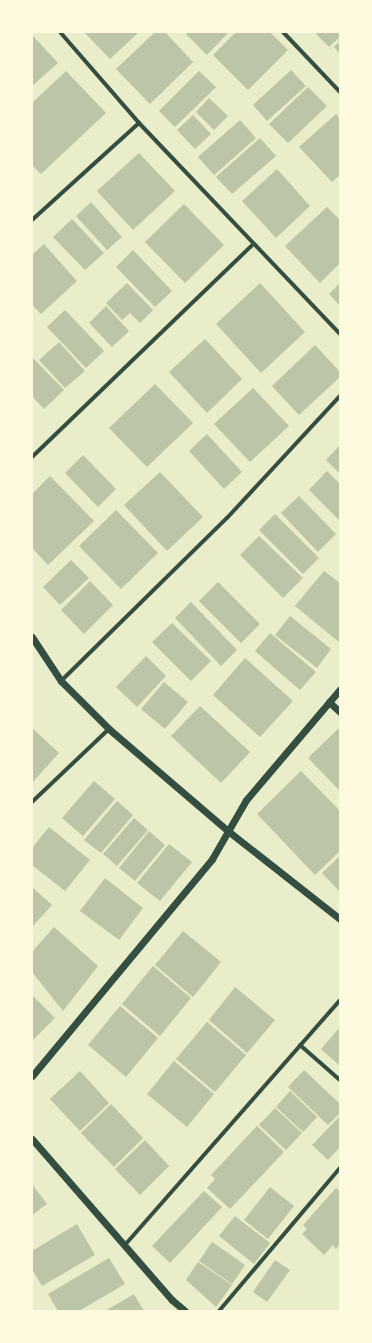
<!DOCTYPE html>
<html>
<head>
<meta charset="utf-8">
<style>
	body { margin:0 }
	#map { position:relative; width:372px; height:1343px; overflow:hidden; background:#e9edc9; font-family:"Nunito Sans",sans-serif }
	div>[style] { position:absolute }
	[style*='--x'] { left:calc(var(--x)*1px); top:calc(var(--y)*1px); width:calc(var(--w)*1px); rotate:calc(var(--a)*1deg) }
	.building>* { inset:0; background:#bcc5a7 }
	.minor>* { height:4px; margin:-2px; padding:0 2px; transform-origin:2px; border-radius:2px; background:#344e41 }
	.tertiary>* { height:7px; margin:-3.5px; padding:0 3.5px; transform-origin:3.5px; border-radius:3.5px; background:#344e41 }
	span { translate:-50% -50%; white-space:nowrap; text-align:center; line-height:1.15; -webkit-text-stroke:3.5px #fefae0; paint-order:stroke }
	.frame { position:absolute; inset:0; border:33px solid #fefae0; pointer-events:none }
</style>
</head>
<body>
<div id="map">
	<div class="building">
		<i style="clip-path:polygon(84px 32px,139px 32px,110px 59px)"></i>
		<i style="clip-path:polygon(155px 32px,165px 32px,193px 62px,150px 104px,116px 69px)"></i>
		<i style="clip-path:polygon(189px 32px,229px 32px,207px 55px,186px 34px)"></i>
		<i style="clip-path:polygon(236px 32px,270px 32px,288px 50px,248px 90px,213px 55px)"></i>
		<i style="clip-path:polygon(317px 32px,340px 32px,340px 37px,329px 47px,316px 34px)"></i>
		<i style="clip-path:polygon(32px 35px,58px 63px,32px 86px)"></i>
		<i style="clip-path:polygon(340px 41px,340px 54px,334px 47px)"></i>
		<i style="clip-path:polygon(291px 70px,306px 86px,267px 121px,253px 105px)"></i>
		<i style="clip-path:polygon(66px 71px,106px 113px,41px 174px,32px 165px,32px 103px)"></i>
		<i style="clip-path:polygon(199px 71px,216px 87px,175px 127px,159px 111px)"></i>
		<i style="clip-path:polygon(308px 87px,327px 106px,288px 143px,269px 124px)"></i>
		<i style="clip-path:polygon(209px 98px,228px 116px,214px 130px,196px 112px)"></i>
		<i style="clip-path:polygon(336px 114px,340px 119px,340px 175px,332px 182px,299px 147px)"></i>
		<i style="clip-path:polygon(193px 115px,211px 134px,195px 149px,177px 130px)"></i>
		<i style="clip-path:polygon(240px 120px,256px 138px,214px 175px,198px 157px)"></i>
		<i style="clip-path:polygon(260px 138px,276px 156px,232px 194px,216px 177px)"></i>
		<i style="clip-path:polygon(139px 153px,175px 191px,133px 230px,97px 191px)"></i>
		<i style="clip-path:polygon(277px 169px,310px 206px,276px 238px,242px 201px)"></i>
		<i style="clip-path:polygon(91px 202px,122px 237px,107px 250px,76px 216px)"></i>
		<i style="clip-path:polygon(184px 204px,224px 245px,185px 283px,145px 242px)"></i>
		<i style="clip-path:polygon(327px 207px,340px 220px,340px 263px,320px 283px,285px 246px)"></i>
		<i style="clip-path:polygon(72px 219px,104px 253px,85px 270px,53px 237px)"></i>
		<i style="clip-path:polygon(44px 244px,77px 281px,41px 314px,32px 305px,32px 255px)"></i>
		<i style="clip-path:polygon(133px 250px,172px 291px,155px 307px,116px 267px)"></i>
		<i style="clip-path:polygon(127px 283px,153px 310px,140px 323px,130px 313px,122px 320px,106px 303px)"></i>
		<i style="clip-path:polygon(260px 283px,305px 332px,261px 373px,216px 324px)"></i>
		<i style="clip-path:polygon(340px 283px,340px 306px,329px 294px)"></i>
		<i style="clip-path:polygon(106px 306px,129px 331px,112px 347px,89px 323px)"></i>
		<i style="clip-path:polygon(65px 310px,104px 351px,86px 368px,47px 327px)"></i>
		<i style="clip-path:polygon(205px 339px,242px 379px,207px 413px,169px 372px)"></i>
		<i style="clip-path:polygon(59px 342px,85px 371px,65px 388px,39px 360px)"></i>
		<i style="clip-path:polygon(315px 345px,340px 372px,340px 377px,299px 415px,272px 386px)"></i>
		<i style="clip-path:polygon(32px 357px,64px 390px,44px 409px,32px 396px)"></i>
		<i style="clip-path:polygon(155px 384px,193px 423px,147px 467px,109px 428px)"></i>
		<i style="clip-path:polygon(253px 388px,289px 426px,250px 462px,214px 424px)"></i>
		<i style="clip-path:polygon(207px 434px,242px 472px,224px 489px,189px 451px)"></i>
		<i style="clip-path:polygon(340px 445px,340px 474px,326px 460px)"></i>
		<i style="clip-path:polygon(83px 455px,116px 489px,98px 507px,65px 473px)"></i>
		<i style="clip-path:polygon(327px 471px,340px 484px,340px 521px,309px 490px)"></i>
		<i style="clip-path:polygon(160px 472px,203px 517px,167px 551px,124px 505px)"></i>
		<i style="clip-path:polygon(50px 476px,94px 521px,48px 565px,32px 548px,32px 494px)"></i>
		<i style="clip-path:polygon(299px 496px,336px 534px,318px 552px,281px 513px)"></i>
		<i style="clip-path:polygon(116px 510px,158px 553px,121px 589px,79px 546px)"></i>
		<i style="clip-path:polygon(275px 514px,319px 558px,303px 574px,259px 530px)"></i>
		<i style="clip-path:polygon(259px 536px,303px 578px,283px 598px,240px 555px)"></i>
		<i style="clip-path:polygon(71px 560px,89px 578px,60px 605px,43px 587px)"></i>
		<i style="clip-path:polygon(324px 571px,340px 583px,340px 643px,295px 606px)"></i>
		<i style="clip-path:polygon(90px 581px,113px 605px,84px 634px,61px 610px)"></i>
		<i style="clip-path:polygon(218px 582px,260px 624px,241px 643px,199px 601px)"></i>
		<i style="clip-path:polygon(191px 602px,237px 650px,221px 666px,175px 618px)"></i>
		<i style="clip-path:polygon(290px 616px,331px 649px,317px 668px,275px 635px)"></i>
		<i style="clip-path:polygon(172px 623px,211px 661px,191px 681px,152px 642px)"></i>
		<i style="clip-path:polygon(270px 633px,316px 672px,300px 690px,255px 651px)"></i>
		<i style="clip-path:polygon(146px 656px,166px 676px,137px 707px,116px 687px)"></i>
		<i style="clip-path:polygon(245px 658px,293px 701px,260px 737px,213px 695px)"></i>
		<i style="clip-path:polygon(164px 682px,188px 702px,165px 729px,141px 709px)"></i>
		<i style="clip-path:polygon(200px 706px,250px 752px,221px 783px,171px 736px)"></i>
		<i style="clip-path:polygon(340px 727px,340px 791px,308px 758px)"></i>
		<i style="clip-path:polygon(32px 728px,59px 753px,32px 783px)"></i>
		<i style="clip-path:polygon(301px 771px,340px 811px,340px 851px,315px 875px,257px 814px)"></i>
		<i style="clip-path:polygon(94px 781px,115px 799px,83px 836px,62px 818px)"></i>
		<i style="clip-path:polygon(117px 801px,133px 815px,101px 853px,84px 840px)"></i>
		<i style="clip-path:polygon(134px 818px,148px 830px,117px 866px,103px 854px)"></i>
		<i style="clip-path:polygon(49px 827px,90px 860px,65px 891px,32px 865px,32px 848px)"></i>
		<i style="clip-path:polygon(149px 831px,165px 845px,135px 881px,119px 868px)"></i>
		<i style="clip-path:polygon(169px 844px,192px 862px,160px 901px,137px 883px)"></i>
		<i style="clip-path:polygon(340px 856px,340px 892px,322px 873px)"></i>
		<i style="clip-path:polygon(105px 878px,143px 908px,119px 940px,80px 911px)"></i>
		<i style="clip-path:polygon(32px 887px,52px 905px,32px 927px)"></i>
		<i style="clip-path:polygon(54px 927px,98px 966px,63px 1011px,32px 972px,32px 952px)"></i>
		<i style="clip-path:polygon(183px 931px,221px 962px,193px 997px,155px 965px)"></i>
		<i style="clip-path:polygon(153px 966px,191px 998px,160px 1036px,122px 1004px)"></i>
		<i style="clip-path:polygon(235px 987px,275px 1020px,247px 1053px,209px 1020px)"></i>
		<i style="clip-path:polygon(33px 996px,55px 1018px,32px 1041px,32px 997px)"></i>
		<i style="clip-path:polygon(120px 1006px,158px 1038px,126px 1077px,88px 1045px)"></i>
		<i style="clip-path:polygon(207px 1022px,246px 1055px,215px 1092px,176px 1059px)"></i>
		<i style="clip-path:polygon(340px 1027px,340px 1066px,321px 1049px)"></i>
		<i style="clip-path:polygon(174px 1061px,214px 1094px,187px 1127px,147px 1094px)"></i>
		<i style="clip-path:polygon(304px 1070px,340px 1104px,340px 1113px,328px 1125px,288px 1087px)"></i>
		<i style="clip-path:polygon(80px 1071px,109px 1103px,80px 1131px,50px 1099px)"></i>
		<i style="clip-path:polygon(290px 1091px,317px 1117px,303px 1132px,276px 1107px)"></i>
		<i style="clip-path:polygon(111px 1104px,143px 1138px,114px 1167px,81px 1133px)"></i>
		<i style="clip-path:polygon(275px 1108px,302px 1133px,286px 1150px,259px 1125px)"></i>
		<i style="clip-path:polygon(340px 1116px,340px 1147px,328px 1160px,312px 1145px)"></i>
		<i style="clip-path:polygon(257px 1126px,284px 1152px,230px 1209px,207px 1188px,215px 1179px,211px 1175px)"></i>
		<i style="clip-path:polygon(145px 1140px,169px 1166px,140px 1195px,115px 1169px)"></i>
		<i style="clip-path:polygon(32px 1184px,47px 1204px,32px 1215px)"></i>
		<i style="clip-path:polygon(270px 1187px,294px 1206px,268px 1239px,244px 1220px)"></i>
		<i style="clip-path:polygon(336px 1188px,340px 1191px,340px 1244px,336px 1249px,333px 1245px,324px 1255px,302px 1234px,307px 1229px,303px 1225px)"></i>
		<i style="clip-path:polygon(204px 1191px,222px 1207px,170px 1263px,152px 1246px)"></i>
		<i style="clip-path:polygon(235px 1216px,270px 1243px,254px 1264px,219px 1236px)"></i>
		<i style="clip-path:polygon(77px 1224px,95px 1255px,42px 1286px,32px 1269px,32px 1251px)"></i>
		<i style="clip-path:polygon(212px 1242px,245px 1265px,232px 1284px,199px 1261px)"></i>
		<i style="clip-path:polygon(109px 1258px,125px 1284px,79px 1311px,58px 1311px,48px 1294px)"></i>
		<i style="clip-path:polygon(275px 1260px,290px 1270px,267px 1302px,253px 1292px)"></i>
		<i style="clip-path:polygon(198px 1262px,232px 1285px,216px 1307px,186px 1280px)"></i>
		<i style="clip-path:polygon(134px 1294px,144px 1311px,105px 1311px)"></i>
	</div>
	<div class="minor">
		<i style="--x:60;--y:32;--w:121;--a:49"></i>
		<i style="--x:139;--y:123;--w:291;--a:46.4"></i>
		<i style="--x:283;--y:32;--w:83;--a:46.5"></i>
		<i style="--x:32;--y:220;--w:144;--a:-42.2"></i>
		<i style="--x:32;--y:457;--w:307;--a:-43.9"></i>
		<i style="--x:61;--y:681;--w:233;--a:-44.5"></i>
		<i style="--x:227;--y:518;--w:166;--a:-47.2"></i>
		<i style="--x:32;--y:802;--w:106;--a:-43.5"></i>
		<i style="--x:300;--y:1045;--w:53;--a:41.2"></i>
		<i style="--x:124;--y:1246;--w:327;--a:-48.7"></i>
		<i style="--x:219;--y:1311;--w:187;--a:-49.8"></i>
	</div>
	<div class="tertiary">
		<i style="--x:32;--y:637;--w:53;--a:56.6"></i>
		<i style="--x:61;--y:681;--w:68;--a:45"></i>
		<i style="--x:109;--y:729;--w:157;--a:40.6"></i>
		<i style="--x:228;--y:831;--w:142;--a:38.2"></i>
		<i style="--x:329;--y:702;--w:15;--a:42"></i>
		<i style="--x:32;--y:1076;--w:282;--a:-50.3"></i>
		<i style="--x:212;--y:859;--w:68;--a:-60"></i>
		<i style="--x:246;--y:800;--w:145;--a:-49.7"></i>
		<i style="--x:32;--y:1139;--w:213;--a:49"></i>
		<i style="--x:172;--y:1300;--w:17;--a:40"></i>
	</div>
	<div class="frame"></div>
</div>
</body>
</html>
